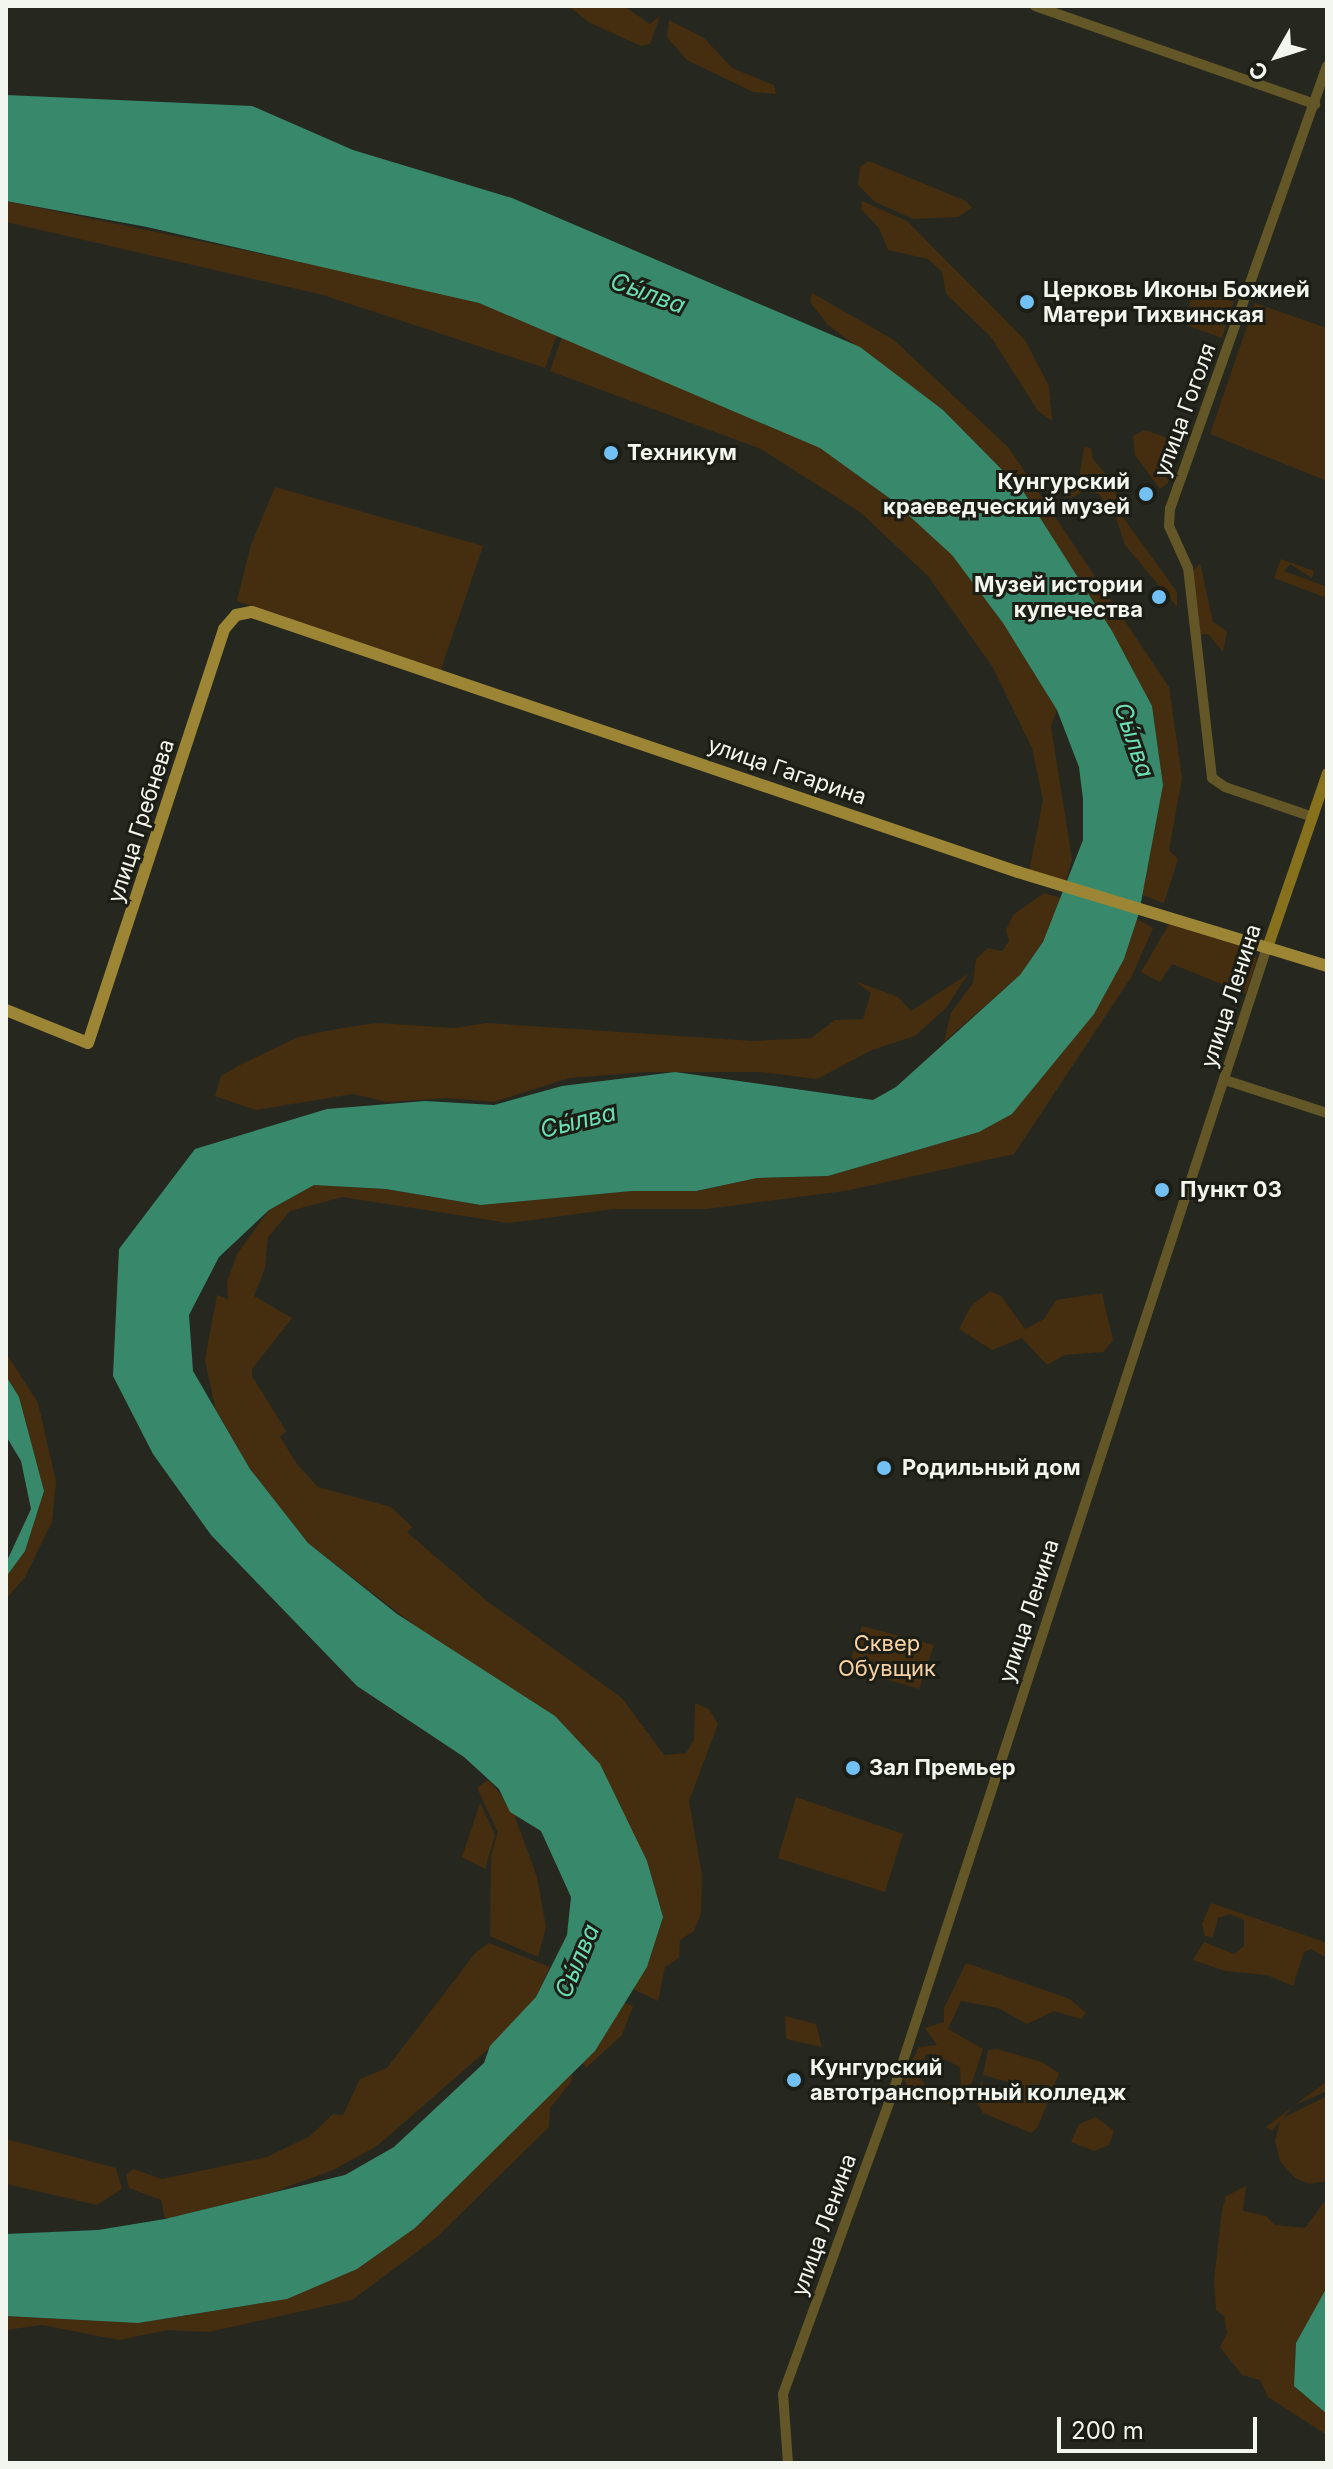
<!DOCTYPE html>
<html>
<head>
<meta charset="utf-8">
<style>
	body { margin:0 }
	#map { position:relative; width:1333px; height:2469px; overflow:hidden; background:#26281f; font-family:Inter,sans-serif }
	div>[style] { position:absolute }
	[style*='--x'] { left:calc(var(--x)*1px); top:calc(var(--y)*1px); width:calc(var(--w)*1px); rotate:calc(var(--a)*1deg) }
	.green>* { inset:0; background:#452d10 }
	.water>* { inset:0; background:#38896c }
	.tertiary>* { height:10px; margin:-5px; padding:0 5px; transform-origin:5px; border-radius:5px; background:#645727 }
	.secondary>* { height:11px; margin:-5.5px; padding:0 5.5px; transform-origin:5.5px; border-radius:5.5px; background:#87711c }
	.primary>* { height:12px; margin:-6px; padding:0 6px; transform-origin:6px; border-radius:6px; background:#9c8635 }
	.dots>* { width:22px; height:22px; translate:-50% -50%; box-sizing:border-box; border:4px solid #1c1e16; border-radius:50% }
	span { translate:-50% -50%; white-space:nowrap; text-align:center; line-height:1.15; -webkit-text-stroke:6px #1c1e16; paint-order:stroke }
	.poi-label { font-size:22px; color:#f3f5ef; font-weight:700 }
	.left { translate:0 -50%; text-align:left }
	.right { translate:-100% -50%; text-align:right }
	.street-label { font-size:22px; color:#f3f5ef }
	.park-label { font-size:22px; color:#f9d2a5 }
	.water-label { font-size:24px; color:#6cdeb4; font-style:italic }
	.frame { position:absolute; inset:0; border:8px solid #f3f5ef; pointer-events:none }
	.north { position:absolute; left:1237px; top:16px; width:80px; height:80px; -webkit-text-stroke:6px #1c1e16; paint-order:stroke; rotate:231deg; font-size:22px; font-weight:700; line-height:32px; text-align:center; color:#f3f5ef }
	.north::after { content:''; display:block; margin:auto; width:28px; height:36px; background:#f3f5ef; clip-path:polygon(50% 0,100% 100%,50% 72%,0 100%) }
	.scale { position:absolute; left:1057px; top:2417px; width:200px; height:36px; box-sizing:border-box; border:4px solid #f3f5ef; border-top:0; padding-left:10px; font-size:24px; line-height:28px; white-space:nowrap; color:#f3f5ef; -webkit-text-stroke:6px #1c1e16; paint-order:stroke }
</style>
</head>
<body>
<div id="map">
	<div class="green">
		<i style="clip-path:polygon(569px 6px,624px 6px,650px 24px,660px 16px,650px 44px,641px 46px,588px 22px)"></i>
		<i style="clip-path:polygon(669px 20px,704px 38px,732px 68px,774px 85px,776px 94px,753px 92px,687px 60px,667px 37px)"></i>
		<i style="clip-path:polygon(869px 161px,966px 201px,972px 208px,958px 217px,913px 219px,875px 202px,858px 185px,860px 167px)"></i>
		<i style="clip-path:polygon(6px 201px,383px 279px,479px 303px,557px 335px,545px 368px,323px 295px,6px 222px)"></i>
		<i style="clip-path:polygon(862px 201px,907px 221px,1025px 340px,1049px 386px,1052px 421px,1038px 411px,991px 337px,946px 294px,942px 272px,928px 259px,888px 250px,879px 228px,861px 209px)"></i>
		<i style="clip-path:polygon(1195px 289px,1234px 302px,1222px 338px,1183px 324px)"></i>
		<i style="clip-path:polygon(812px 293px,894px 340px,1009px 448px,1169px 687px,1182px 778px,1169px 850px,1178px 859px,1164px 903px,1142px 895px,1163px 785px,1152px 706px,1112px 631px,1023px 491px,943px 410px,828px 325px,810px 302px)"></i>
		<i style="clip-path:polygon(1255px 303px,1327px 328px,1327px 481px,1210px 434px)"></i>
		<i style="clip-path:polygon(562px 337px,820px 447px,892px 500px,952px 554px,1003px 623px,1057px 710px,1051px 726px,1072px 860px,1066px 880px,1029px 872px,1043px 800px,1032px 748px,992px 666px,928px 576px,860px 512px,761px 449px,550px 371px)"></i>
		<i style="clip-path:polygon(1145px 430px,1179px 442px,1168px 483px,1160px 489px,1135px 455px,1133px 436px)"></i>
		<i style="clip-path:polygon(1084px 447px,1091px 448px,1093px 459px,1116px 487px,1120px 513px,1177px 592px,1177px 607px,1125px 545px,1116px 518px,1099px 494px,1086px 490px,1071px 498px,1060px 495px,1079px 479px)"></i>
		<i style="clip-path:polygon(275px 487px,483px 546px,440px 672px,237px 601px,251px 545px)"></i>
		<i style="clip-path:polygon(1281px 559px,1314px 571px,1312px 578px,1290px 564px,1284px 571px,1327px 587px,1324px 597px,1274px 578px)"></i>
		<i style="clip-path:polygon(1200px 563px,1213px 622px,1227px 631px,1223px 652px,1208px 634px,1199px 635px,1192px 573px)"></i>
		<i style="clip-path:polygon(1044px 893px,1061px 898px,1043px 942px,1020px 975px,944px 1042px,951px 1013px,973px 983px,976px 959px,988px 948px,1002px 951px,1009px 941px,1006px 930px,1013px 915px)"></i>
		<i style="clip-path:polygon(1137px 919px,1153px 928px,1132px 976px,1014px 1154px,845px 1191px,706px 1209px,614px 1209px,509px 1223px,342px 1197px,290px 1211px,268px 1237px,265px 1268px,254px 1296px,292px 1318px,252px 1369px,252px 1376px,286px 1431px,280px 1437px,297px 1464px,318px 1487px,391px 1507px,412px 1527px,407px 1532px,487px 1601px,622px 1698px,664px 1755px,686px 1753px,694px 1740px,695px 1703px,709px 1709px,718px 1724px,689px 1801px,702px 1876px,701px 1913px,694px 1931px,680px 1940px,679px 1958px,665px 1967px,658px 2001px,631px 1988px,647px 1967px,663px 1917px,647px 1861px,428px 1636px,308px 1543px,250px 1469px,215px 1408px,205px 1359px,217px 1295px,228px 1299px,227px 1282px,237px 1254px,269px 1210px,314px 1185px,386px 1189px,481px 1205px,632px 1191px,696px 1191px,757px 1178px,828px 1176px,979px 1132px,1012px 1114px,1048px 1068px,1124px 959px)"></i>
		<i style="clip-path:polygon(1172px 919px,1250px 947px,1257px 958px,1246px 994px,1172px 964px,1160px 982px,1141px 972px)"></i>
		<i style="clip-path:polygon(968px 974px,946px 1008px,915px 1036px,872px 1050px,817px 1079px,761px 1072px,646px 1072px,569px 1078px,494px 1102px,448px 1098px,387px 1102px,353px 1094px,256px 1110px,215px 1096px,221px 1076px,238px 1066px,298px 1037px,342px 1028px,377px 1023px,454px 1028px,487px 1023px,753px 1041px,811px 1038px,835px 1020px,863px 1019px,871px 993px,855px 981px,898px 997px,911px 1011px)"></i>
		<i style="clip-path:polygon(990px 1291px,1001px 1296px,1025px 1329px,1044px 1319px,1056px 1300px,1102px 1293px,1113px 1340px,1103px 1352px,1065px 1355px,1047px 1365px,1022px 1338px,992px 1350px,959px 1329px,971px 1306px)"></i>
		<i style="clip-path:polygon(6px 1353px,38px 1403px,56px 1482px,52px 1522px,25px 1577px,6px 1599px,6px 1577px,25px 1551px,44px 1491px,19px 1397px,6px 1376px)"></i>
		<i style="clip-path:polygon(862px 1626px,934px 1645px,919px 1689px,848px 1668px)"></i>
		<i style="clip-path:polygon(488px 1780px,518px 1814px,515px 1817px,537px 1877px,546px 1927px,538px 1957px,490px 1936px,491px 1856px,498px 1832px,477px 1788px)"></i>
		<i style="clip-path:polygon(796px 1797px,903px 1834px,885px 1892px,778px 1858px)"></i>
		<i style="clip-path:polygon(480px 1803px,495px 1835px,485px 1869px,462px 1857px)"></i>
		<i style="clip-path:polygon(1211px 1903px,1327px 1943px,1327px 1958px,1311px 1949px,1304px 1952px,1293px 1986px,1267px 1975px,1225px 1971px,1193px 1960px,1204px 1942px,1234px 1954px,1244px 1946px,1244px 1920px,1230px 1914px,1218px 1918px,1213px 1937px,1205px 1936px,1202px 1924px)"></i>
		<i style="clip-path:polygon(489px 1943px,550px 1967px,536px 1997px,510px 2030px,377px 2146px,333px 2170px,268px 2194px,165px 2219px,161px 2200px,129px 2188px,126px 2175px,133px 2169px,162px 2179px,267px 2157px,310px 2136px,333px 2114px,343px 2115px,360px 2079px,387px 2068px,476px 1952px)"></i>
		<i style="clip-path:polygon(966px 1963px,1070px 1999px,1086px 2013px,1081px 2019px,1054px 2011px,1027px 2024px,998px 2008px,961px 2001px,948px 2029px,983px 2049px,972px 2083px,961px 2089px,960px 2067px,934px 2054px,926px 2054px,918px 2076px,927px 2086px,963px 2099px,959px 2107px,911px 2092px,903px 2078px,919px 2047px,937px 2045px,925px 2028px,944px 2022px,944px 2008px)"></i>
		<i style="clip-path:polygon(622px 2002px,633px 2006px,622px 2035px,586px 2068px,582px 2063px,595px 2051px)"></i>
		<i style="clip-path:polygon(785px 2016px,816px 2024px,822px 2047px,786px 2039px)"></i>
		<i style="clip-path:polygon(997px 2049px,1042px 2062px,1059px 2073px,1038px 2127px,1031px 2133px,983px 2113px,975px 2099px,982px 2080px,985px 2096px,1016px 2103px,1019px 2085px,983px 2075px,988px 2050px)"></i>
		<i style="clip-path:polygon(573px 2071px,571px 2082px,550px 2108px,549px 2127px,437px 2237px,352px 2300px,209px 2332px,168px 2330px,119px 2340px,42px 2325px,6px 2330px,6px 2316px,138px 2323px,287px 2299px,415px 2228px)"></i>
		<i style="clip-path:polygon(1327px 2081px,1327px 2091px,1293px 2106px,1283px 2118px,1327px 2096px,1327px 2181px,1310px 2184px,1295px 2178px,1280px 2161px,1275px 2141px,1280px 2121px,1272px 2131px,1266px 2127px)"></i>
		<i style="clip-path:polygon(1096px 2117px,1114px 2131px,1109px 2145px,1094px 2151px,1071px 2142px,1079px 2124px)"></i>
		<i style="clip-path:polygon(6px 2139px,116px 2168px,122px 2189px,97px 2205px,6px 2184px)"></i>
		<i style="clip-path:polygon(1246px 2186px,1243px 2211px,1266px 2216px,1275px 2225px,1305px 2228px,1327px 2198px,1327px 2287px,1296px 2343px,1294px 2386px,1327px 2414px,1327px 2435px,1268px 2397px,1260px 2380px,1242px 2375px,1220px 2347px,1227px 2333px,1224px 2316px,1216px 2310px,1214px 2281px,1222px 2210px,1226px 2196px)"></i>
	</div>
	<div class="water">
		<i style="clip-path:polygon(6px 95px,252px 106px,353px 150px,512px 198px,860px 347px,943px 410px,1023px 491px,1112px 631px,1152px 706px,1163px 785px,1139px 913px,1124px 959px,1094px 1014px,1012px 1114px,979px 1132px,828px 1176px,757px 1178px,696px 1191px,632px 1191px,481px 1205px,386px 1189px,314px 1185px,269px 1210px,219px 1257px,189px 1315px,193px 1371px,250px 1469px,308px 1543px,397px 1614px,555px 1716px,600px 1764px,647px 1861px,663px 1917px,647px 1967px,595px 2051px,415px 2228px,357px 2269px,287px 2299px,138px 2323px,6px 2316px,6px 2234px,98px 2230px,165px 2219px,345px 2175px,394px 2147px,484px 2063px,490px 2046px,536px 1997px,567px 1935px,571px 1897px,541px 1831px,510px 1812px,499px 1789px,464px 1757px,357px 1686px,211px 1535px,153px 1454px,113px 1376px,119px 1249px,195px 1149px,327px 1109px,425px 1101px,494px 1105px,562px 1086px,675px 1072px,873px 1100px,896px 1087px,1020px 975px,1043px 942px,1083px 840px,1083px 799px,1079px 767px,1057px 710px,1003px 623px,952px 555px,892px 500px,820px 448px,479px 303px,147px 227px,6px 201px)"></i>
		<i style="clip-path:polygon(6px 1376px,19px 1397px,44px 1491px,25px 1551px,6px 1577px,6px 1563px,31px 1509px,21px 1461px,6px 1436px)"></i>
		<i style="clip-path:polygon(1327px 2287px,1327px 2414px,1294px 2386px,1296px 2343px)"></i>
	</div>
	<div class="tertiary">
		<i style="--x:1035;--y:6;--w:297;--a:19.3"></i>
		<i style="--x:1313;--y:817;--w:93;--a:-161.2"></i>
		<i style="--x:1225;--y:787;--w:16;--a:-145"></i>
		<i style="--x:1212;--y:778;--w:211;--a:-96.5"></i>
		<i style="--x:1188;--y:568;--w:46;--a:-114.3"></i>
		<i style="--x:1169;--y:526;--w:17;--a:-87"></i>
		<i style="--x:1170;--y:509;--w:470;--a:-70.5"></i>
		<i style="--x:1225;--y:1080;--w:107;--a:17.9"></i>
		<i style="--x:788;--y:2463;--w:69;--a:-94.1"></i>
		<i style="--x:783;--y:2394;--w:318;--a:-70"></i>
		<i style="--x:892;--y:2095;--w:1208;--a:-71.91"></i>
	</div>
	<div class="secondary">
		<i style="--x:1267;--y:947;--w:184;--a:-71"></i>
	</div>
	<div class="primary">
		<i style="--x:6;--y:1010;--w:88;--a:21.9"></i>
		<i style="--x:88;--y:1043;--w:436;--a:-71.8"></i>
		<i style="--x:224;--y:629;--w:18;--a:-49"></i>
		<i style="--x:236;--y:615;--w:16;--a:-11"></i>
		<i style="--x:252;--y:612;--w:809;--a:18.75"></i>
		<i style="--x:1018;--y:872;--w:323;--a:16.9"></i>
	</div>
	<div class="dots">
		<i style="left:1027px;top:302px;background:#72c1f5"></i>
		<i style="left:611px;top:453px;background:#72c1f5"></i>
		<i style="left:1146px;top:494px;background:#72c1f5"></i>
		<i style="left:1159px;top:597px;background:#72c1f5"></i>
		<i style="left:1162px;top:1190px;background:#72c1f5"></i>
		<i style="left:884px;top:1468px;background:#72c1f5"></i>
		<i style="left:853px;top:1768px;background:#72c1f5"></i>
		<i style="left:794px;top:2080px;background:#72c1f5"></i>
	</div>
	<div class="poi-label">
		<span class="left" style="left:1043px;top:302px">Церковь Иконы Божией<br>Матери Тихвинская</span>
		<span class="left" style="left:627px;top:453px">Техникум</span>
		<span class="right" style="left:1130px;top:494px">Кунгурский<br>краеведческий музей</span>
		<span class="right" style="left:1143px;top:597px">Музей истории<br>купечества</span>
		<span class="left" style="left:1180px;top:1190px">Пункт 03</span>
		<span class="left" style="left:902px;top:1468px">Родильный дом</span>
		<span class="left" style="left:869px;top:1768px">Зал Премьер</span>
		<span class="left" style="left:810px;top:2080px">Кунгурский<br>автотранспортный колледж</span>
	</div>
	<div class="street-label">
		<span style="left:1185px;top:410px;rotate:-70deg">улица Гоголя</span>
		<span style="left:787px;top:771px;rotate:19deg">улица Гагарина</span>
		<span style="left:141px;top:821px;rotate:-72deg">улица Гребнева</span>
		<span style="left:1231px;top:996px;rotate:-72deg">улица Ленина</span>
		<span style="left:1029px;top:1611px;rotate:-72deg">улица Ленина</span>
		<span style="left:824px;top:2225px;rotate:-70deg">улица Ленина</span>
	</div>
	<div class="park-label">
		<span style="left:887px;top:1656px">Сквер<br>Обувщик</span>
	</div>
	<div class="water-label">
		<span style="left:648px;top:293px;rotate:20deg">Сы́лва</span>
		<span style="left:1134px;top:740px;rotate:71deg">Сы́лва</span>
		<span style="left:578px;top:1121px;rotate:-14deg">Сы́лва</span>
		<span style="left:577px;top:1961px;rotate:-67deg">Сы́лва</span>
	</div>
	<div class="frame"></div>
	<div class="north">С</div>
	<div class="scale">200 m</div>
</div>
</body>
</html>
